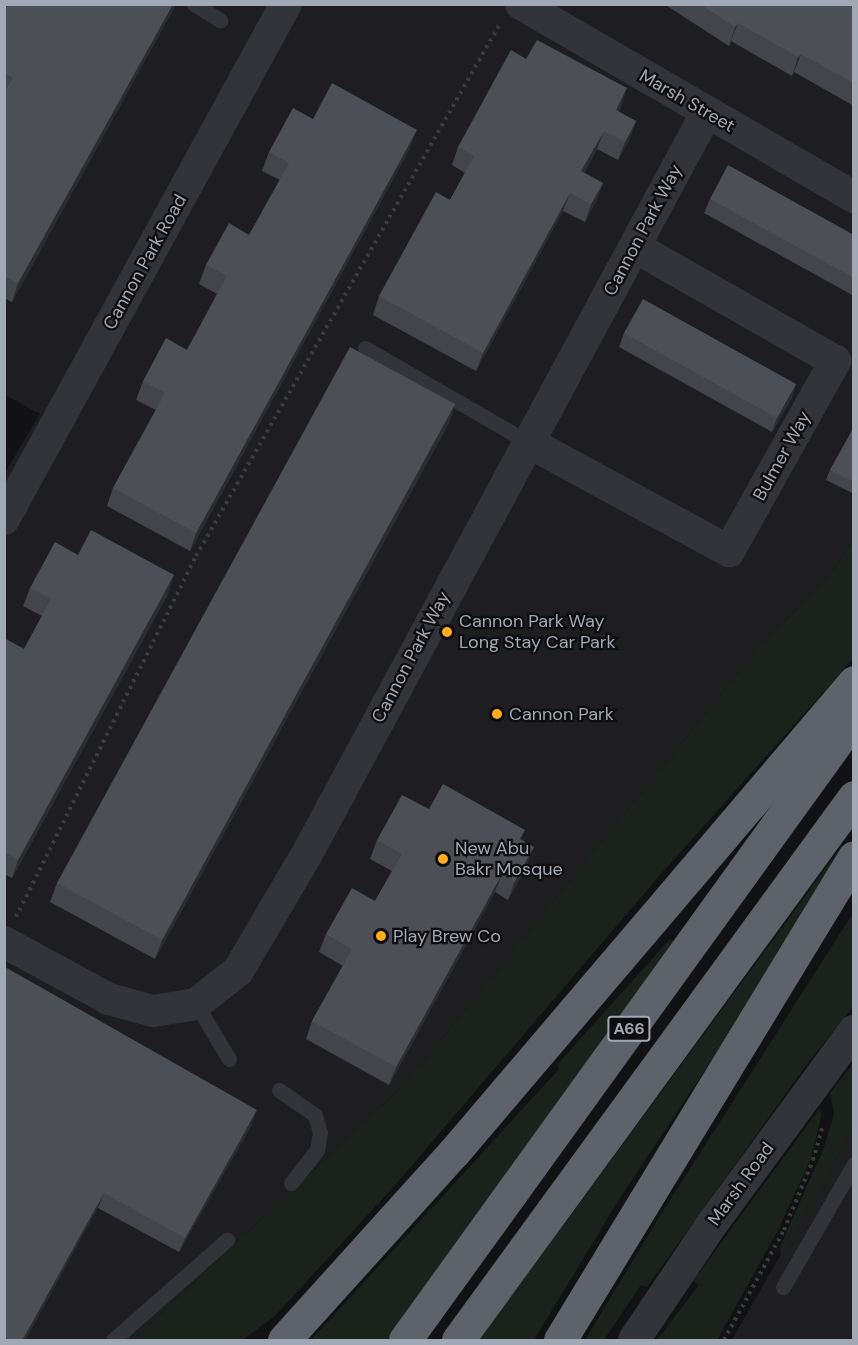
<!DOCTYPE html>
<html>
<head>
<meta charset="utf-8">
<style>
	body { margin:0 }
	#map { position:relative; width:858px; height:1345px; overflow:hidden; background:#121214; font-family:"DM Sans",sans-serif }
	div>[style] { position:absolute }
	[style*='--x'] { left:calc(var(--x)*1px); top:calc(var(--y)*1px); width:calc(var(--w)*1px); rotate:calc(var(--a)*1deg) }
	.built>* { inset:0; background:#1e1e21 }
	.green>* { inset:0; background:#1a221b }
	.path>* { height:4px; margin-top:-2px; transform-origin:0; background:repeating-linear-gradient(90deg,#393b40 0 3px,transparent 0 7.5px) }
	.lane>* { height:15px; margin:-7.5px; padding:0 7.5px; transform-origin:7.5px; border-radius:7.5px; background:#333439 }
	.street>* { height:32px; margin:-16px; padding:0 16px; transform-origin:16px; border-radius:16px; background:#333439 }
	.highway>* { height:33px; margin:-16.5px; padding:0 16.5px; transform-origin:16.5px; border-radius:16.5px; background:#5e626b }
	.wall>* { inset:0; background:#43454a }
	.shaded-wall>* { inset:0; background:#2b2c30 }
	.building>* { inset:0; background:#4d4f56 }
	.dots>* { width:16px; height:16px; translate:-50% -50%; box-sizing:border-box; border:3px solid #0d0d0f; border-radius:50% }
	span { translate:-50% -50%; white-space:nowrap; text-align:center; line-height:1.15; -webkit-text-stroke:4.5px #0d0d0f; paint-order:stroke }
	.shield-label span { padding:2px 4px; background:#0d0d0f; border:2px solid; border-radius:4px; -webkit-text-stroke-width:0 }
	.shield-label { font-size:16px; color:#a2a9b6; font-weight:700 }
	.street-label { font-size:18px; color:#a2a9b6 }
	.poi-label { font-size:18px; color:#a2a9b6 }
	.left { translate:0 -50%; text-align:left }
	.frame { position:absolute; inset:0; border:6px solid #a2a9b6; pointer-events:none }
</style>
</head>
<body>
<div id="map">
	<div class="built">
		<i style="clip-path:polygon(5px 5px,853px 5px,853px 540px,833px 572px,764px 642px,408px 1081px,133px 1340px,5px 1340px,4px 474px,40px 414px,5px 395px)"></i>
		<i style="clip-path:polygon(853px 1129px,853px 1340px,732px 1340px,762px 1287px)"></i>
	</div>
	<div class="green">
		<i style="clip-path:polygon(853px 540px,853px 659px,660px 875px,396px 1184px,274px 1317px,242px 1340px,133px 1340px,408px 1081px,764px 642px,833px 572px)"></i>
		<i style="clip-path:polygon(842px 846px,850px 852px,618px 1201px,534px 1340px,479px 1340px)"></i>
		<i style="clip-path:polygon(853px 913px,853px 1007px,810px 1060px,647px 1287px,641px 1285px,604px 1340px,585px 1340px,658px 1219px)"></i>
		<i style="clip-path:polygon(670px 939px,678px 943px,387px 1340px,311px 1340px,559px 1069px,557px 1065px)"></i>
		<i style="clip-path:polygon(853px 1064px,853px 1129px,781px 1256px,780px 1247px,823px 1150px,834px 1114px,830px 1093px)"></i>
		<i style="clip-path:polygon(820px 1108px,821px 1117px,810px 1161px,777px 1232px,717px 1340px,657px 1340px,699px 1285px,693px 1281px)"></i>
	</div>
	<div class="path">
		<i style="--x:16;--y:917;--w:403;--a:-63.5"></i>
		<i style="--x:196;--y:556;--w:615;--a:-60.27"></i>
		<i style="--x:724;--y:1340;--w:125;--a:-61.4"></i>
		<i style="--x:784;--y:1230;--w:76;--a:-67.5"></i>
		<i style="--x:813;--y:1160;--w:37;--a:-74"></i>
	</div>
	<div class="lane">
		<i style="--x:194;--y:4;--w:31;--a:32"></i>
		<i style="--x:365;--y:348;--w:188;--a:30"></i>
		<i style="--x:196;--y:1004;--w:64;--a:59"></i>
		<i style="--x:279;--y:1090;--w:44;--a:34.8"></i>
		<i style="--x:315;--y:1115;--w:18;--a:74"></i>
		<i style="--x:320;--y:1132;--w:18;--a:99"></i>
		<i style="--x:317;--y:1150;--w:42;--a:128.2"></i>
		<i style="--x:783;--y:1287;--w:142;--a:-60"></i>
		<i style="--x:113;--y:1340;--w:152;--a:-41.3"></i>
	</div>
	<div class="street">
		<i style="--x:521;--y:4;--w:385;--a:30.1"></i>
		<i style="--x:528;--y:442;--w:229;--a:28.5"></i>
		<i style="--x:729;--y:551;--w:218;--a:-60.8"></i>
		<i style="--x:835;--y:361;--w:230;--a:-150.3"></i>
		<i style="--x:4;--y:519;--w:587;--a:-61.3"></i>
		<i style="--x:4;--y:942;--w:119;--a:28.5"></i>
		<i style="--x:109;--y:999;--w:46;--a:15.3"></i>
		<i style="--x:153;--y:1011;--w:44;--a:-9.2"></i>
		<i style="--x:196;--y:1004;--w:53;--a:-38.2"></i>
		<i style="--x:238;--y:971;--w:138;--a:-59.5"></i>
		<i style="--x:308;--y:852;--w:841;--a:-61.67"></i>
		<i style="--x:634;--y:1340;--w:140;--a:-56.1"></i>
		<i style="--x:712;--y:1224;--w:240;--a:-53.7"></i>
	</div>
	<div class="highway">
		<i style="--x:284;--y:1340;--w:253;--a:-47.9"></i>
		<i style="--x:454;--y:1152;--w:617;--a:-49.6"></i>
		<i style="--x:405;--y:1340;--w:767;--a:-54.18"></i>
		<i style="--x:458;--y:1340;--w:672;--a:-53.9"></i>
		<i style="--x:560;--y:1340;--w:565;--a:-58.67"></i>
	</div>
	<div class="wall">
		<i style="clip-path:polygon(176px 4px,12px 302px,4px 298px,4px 10px)"></i>
		<i style="clip-path:polygon(664px 4px,854px 4px,854px 106px,794px 72px,792px 76px,731px 41px,729px 46px)"></i>
		<i style="clip-path:polygon(621px 107px,618px 112px,636px 121px,629px 140px,618px 160px,597px 149px,584px 173px,603px 183px,596px 201px,585px 222px,563px 211px,476px 371px,373px 315px,379px 296px,450px 200px,465px 173px,452px 165px,458px 147px)"></i>
		<i style="clip-path:polygon(313px 119px,410px 148px,190px 551px,107px 506px,113px 488px,156px 410px,136px 400px,143px 381px,187px 350px,217px 294px,199px 284px,206px 265px,249px 235px,280px 180px,262px 171px,269px 152px)"></i>
		<i style="clip-path:polygon(710px 199px,854px 235px,854px 296px,704px 213px)"></i>
		<i style="clip-path:polygon(624px 333px,796px 384px,791px 399px,772px 432px,619px 347px)"></i>
		<i style="clip-path:polygon(455px 404px,449px 423px,155px 959px,50px 902px,57px 883px)"></i>
		<i style="clip-path:polygon(854px 427px,854px 494px,826px 480px,830px 470px)"></i>
		<i style="clip-path:polygon(78px 555px,168px 594px,12px 878px,4px 874px,4px 638px,24px 649px,42px 616px,23px 606px,30px 588px)"></i>
		<i style="clip-path:polygon(377px 840px,522px 840px,527px 865px,508px 900px,495px 892px,389px 1085px,306px 1039px,312px 1021px,343px 966px,319px 952px,326px 934px,375px 901px,392px 871px,370px 859px)"></i>
		<i style="clip-path:polygon(4px 969px,252px 1124px,179px 1252px,98px 1208px)"></i>
	</div>
	<div class="shaded-wall">
		<i style="clip-path:polygon(173px 4px,176px 4px,12px 302px,18px 283px)"></i>
		<i style="clip-path:polygon(738px 23px,731px 41px,729px 46px,735px 27px)"></i>
		<i style="clip-path:polygon(801px 54px,794px 72px,792px 76px,798px 57px)"></i>
		<i style="clip-path:polygon(627px 88px,621px 107px,609px 129px,616px 110px)"></i>
		<i style="clip-path:polygon(636px 121px,629px 140px,618px 160px,625px 142px)"></i>
		<i style="clip-path:polygon(417px 130px,410px 148px,190px 551px,196px 533px)"></i>
		<i style="clip-path:polygon(604px 131px,597px 149px,575px 190px,581px 171px)"></i>
		<i style="clip-path:polygon(603px 183px,596px 201px,585px 222px,591px 204px)"></i>
		<i style="clip-path:polygon(570px 193px,563px 211px,476px 371px,483px 353px)"></i>
		<i style="clip-path:polygon(796px 384px,791px 399px,772px 432px,777px 418px)"></i>
		<i style="clip-path:polygon(455px 404px,449px 423px,155px 959px,162px 940px)"></i>
		<i style="clip-path:polygon(174px 575px,168px 594px,12px 878px,18px 860px)"></i>
		<i style="clip-path:polygon(534px 847px,527px 865px,508px 900px,515px 881px)"></i>
		<i style="clip-path:polygon(502px 874px,495px 892px,389px 1085px,396px 1067px)"></i>
		<i style="clip-path:polygon(257px 1110px,252px 1124px,179px 1252px,185px 1238px)"></i>
		<i style="clip-path:polygon(104px 1193px,98px 1208px,25px 1341px,22px 1341px)"></i>
	</div>
	<div class="building">
		<i style="clip-path:polygon(8px 4px,173px 4px,18px 283px,4px 276px,4px 93px,13px 78px,4px 73px,4px 10px)"></i>
		<i style="clip-path:polygon(700px 4px,854px 4px,854px 83px,801px 54px,798px 57px,738px 23px,735px 27px)"></i>
		<i style="clip-path:polygon(537px 40px,627px 88px,616px 110px,636px 121px,625px 142px,604px 131px,581px 171px,603px 183px,591px 204px,570px 193px,483px 353px,379px 296px,436px 192px,450px 200px,474px 156px,458px 147px,511px 50px,526px 59px)"></i>
		<i style="clip-path:polygon(332px 83px,417px 130px,196px 533px,113px 488px,165px 393px,143px 381px,166px 338px,187px 350px,227px 276px,206px 265px,229px 223px,249px 235px,289px 163px,269px 152px,293px 108px,313px 119px)"></i>
		<i style="clip-path:polygon(728px 165px,854px 235px,854px 278px,710px 199px)"></i>
		<i style="clip-path:polygon(643px 299px,796px 384px,777px 418px,624px 333px)"></i>
		<i style="clip-path:polygon(350px 347px,455px 404px,162px 940px,57px 883px)"></i>
		<i style="clip-path:polygon(854px 427px,854px 482px,830px 470px)"></i>
		<i style="clip-path:polygon(91px 530px,174px 575px,18px 860px,4px 852px,4px 638px,24px 649px,51px 599px,30px 588px,55px 542px,78px 555px)"></i>
		<i style="clip-path:polygon(443px 784px,525px 830px,520px 839px,534px 847px,515px 881px,502px 874px,396px 1067px,312px 1021px,352px 949px,326px 934px,352px 888px,375px 901px,402px 854px,377px 840px,402px 795px,429px 809px)"></i>
		<i style="clip-path:polygon(5px 967px,257px 1110px,185px 1238px,104px 1193px,22px 1341px,4px 1341px)"></i>
	</div>
	<div class="dots">
		<i style="left:447px;top:632px;background:#ffad1f"></i>
		<i style="left:497px;top:714px;background:#ffad1f"></i>
		<i style="left:443px;top:859px;background:#ffad1f"></i>
		<i style="left:381px;top:936px;background:#ffad1f"></i>
	</div>
	<div class="shield-label">
		<span style="left:629px;top:1029px">A66</span>
	</div>
	<div class="street-label">
		<span style="left:687px;top:101px;rotate:30deg">Marsh Street</span>
		<span style="left:643px;top:230px;rotate:-62deg">Cannon Park Way</span>
		<span style="left:145px;top:262px;rotate:-61deg">Cannon Park Road</span>
		<span style="left:782px;top:456px;rotate:-61deg">Bulmer Way</span>
		<span style="left:411px;top:657px;rotate:-62deg">Cannon Park Way</span>
		<span style="left:741px;top:1184px;rotate:-54deg">Marsh Road</span>
	</div>
	<div class="poi-label">
		<span class="left" style="left:459px;top:632px">Cannon Park Way<br>Long Stay Car Park</span>
		<span class="left" style="left:509px;top:714px">Cannon Park</span>
		<span class="left" style="left:455px;top:859px">New Abu<br>Bakr Mosque</span>
		<span class="left" style="left:393px;top:936px">Play Brew Co</span>
	</div>
	<div class="frame"></div>
</div>
</body>
</html>
